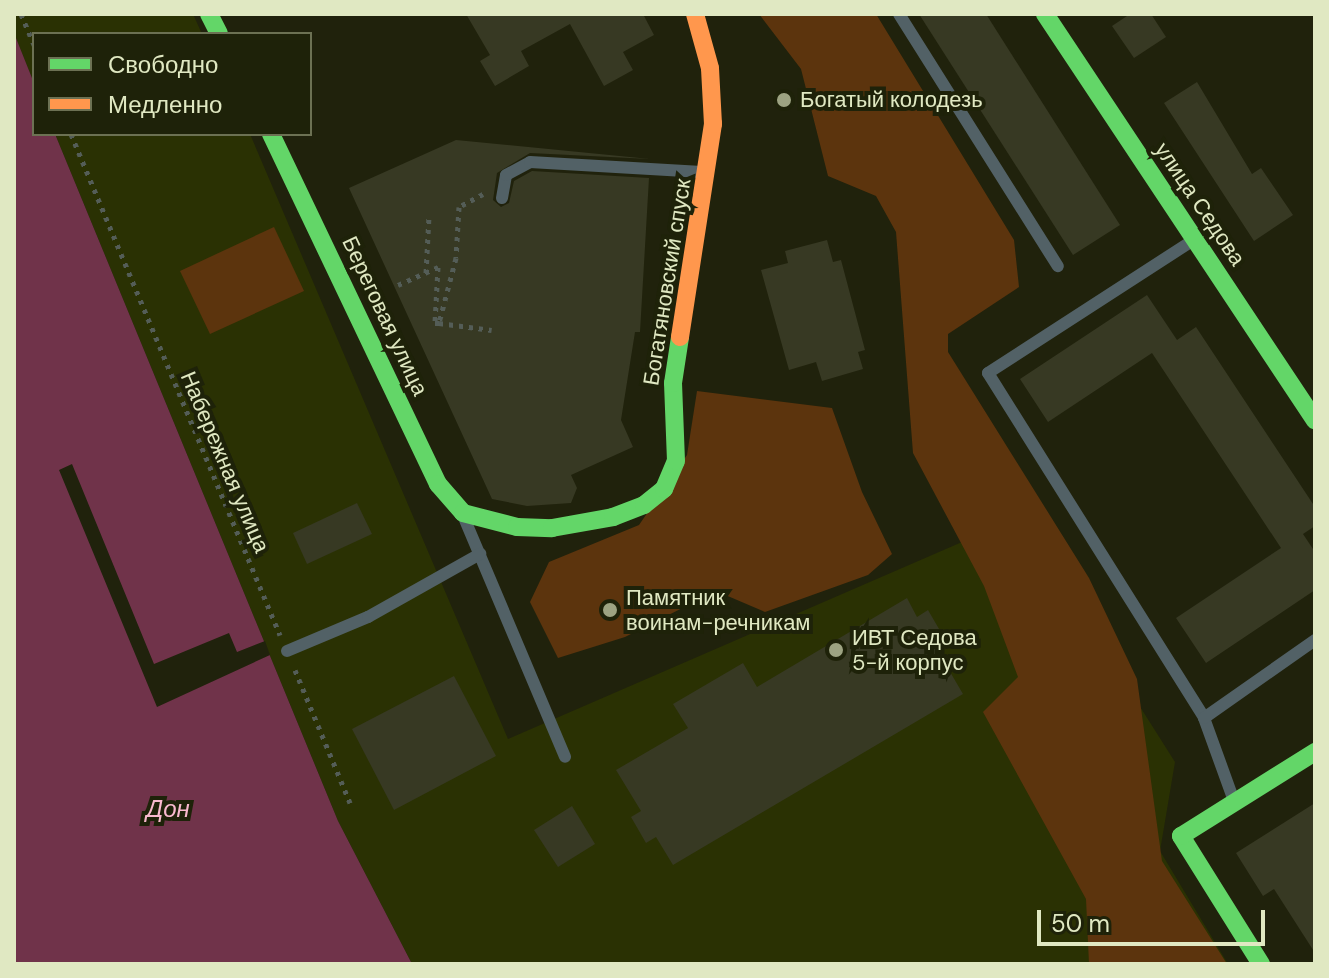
<!DOCTYPE html>
<html>
<head>
<meta charset="utf-8">
<style>
	body { margin:0 }
	#map { position:relative; width:1329px; height:978px; overflow:hidden; background:#20220c; font-family:"DM Sans",sans-serif }
	div>[style] { position:absolute }
	[style*='--x'] { left:calc(var(--x)*1px); top:calc(var(--y)*1px); width:calc(var(--w)*1px); rotate:calc(var(--a)*1deg) }
	.built>* { inset:0; background:#2a3103 }
	.green>* { inset:0; background:#5c340d }
	.water>* { inset:0; background:#70334a }
	.pier>* { inset:0; background:#20220c }
	.building>* { inset:0; background:#373923 }
	.path>* { height:5px; margin-top:-2.5px; transform-origin:0; background:repeating-linear-gradient(90deg,#545d57 0 4px,transparent 0 10px) }
	.lane>* { height:12px; margin:-6px; padding:0 6px; transform-origin:6px; border-radius:6px; background:#526166 }
	.fast>* { height:18px; margin:-9px; padding:0 9px; transform-origin:9px; border-radius:9px; background:#63d668 }
	.slow>* { height:18px; margin:-9px; padding:0 9px; transform-origin:9px; border-radius:9px; background:#ff974d }
	.dots>* { width:22px; height:22px; translate:-50% -50%; box-sizing:border-box; border:4px solid #1e2209; border-radius:50% }
	span { translate:-50% -50%; white-space:nowrap; text-align:center; line-height:1.15; -webkit-text-stroke:8px #1e2209; paint-order:stroke }
	.poi-label { font-size:22px; color:#e0e8c2 }
	.left { translate:0 -50%; text-align:left }
	.street-label { font-size:22px; color:#e0e8c2 }
	.water-label { font-size:24px; color:#f9b9ce; font-style:italic }
	.frame { position:absolute; inset:0; border:16px solid #e0e8c2; pointer-events:none }
	.legend { position:absolute; left:32px; top:32px; width:280px; height:104px; box-sizing:border-box; background:#1e2209; border:2px solid #6c7153; margin:0; padding:10px 14px; list-style:none; font-size:24px; color:#e0e8c2 }
	.legend li { display:flex; align-items:center; gap:16px; height:40px }
	.legend b { width:40px; border:2px solid #6c7153 }
	.scale { position:absolute; left:1037px; top:910px; width:228px; height:36px; box-sizing:border-box; border:4px solid #e0e8c2; border-top:0; padding-left:10px; font-size:24px; line-height:28px; white-space:nowrap; color:#e0e8c2; -webkit-text-stroke:6px #1e2209; paint-order:stroke }
</style>
</head>
<body>
<div id="map">
	<div class="built">
		<i style="clip-path:polygon(14px 14px,193px 14px,202px 34px,34px 34px,34px 83px,14px 33px)"></i>
		<i style="clip-path:polygon(55px 134px,250px 134px,508px 739px,1020px 517px,1175px 762px,1160px 851px,1228px 964px,412px 964px,338px 821px)"></i>
	</div>
	<div class="green">
		<i style="clip-path:polygon(759px 14px,876px 14px,1014px 240px,1019px 287px,948px 334px,948px 352px,1089px 578px,1137px 679px,1162px 861px,1227px 964px,1089px 964px,1086px 899px,983px 712px,1018px 677px,984px 586px,913px 453px,896px 232px,876px 196px,828px 176px,801px 69px)"></i>
		<i style="clip-path:polygon(274px 227px,304px 291px,210px 334px,180px 271px)"></i>
		<i style="clip-path:polygon(697px 391px,832px 408px,862px 492px,892px 554px,868px 575px,765px 612px,716px 591px,625px 637px,558px 658px,530px 602px,549px 562px,639px 525px,687px 455px)"></i>
	</div>
	<div class="water">
		<i style="clip-path:polygon(14px 33px,34px 83px,34px 134px,55px 134px,338px 821px,412px 964px,14px 964px)"></i>
	</div>
	<div class="pier">
		<i style="clip-path:polygon(72px 464px,154px 664px,229px 633px,237px 652px,265px 641px,270px 655px,157px 707px,59px 470px)"></i>
	</div>
	<div class="building">
		<i style="clip-path:polygon(466px 14px,643px 14px,654px 35px,623px 52px,633px 70px,604px 86px,570px 24px,521px 51px,529px 66px,495px 86px,480px 61px,490px 55px)"></i>
		<i style="clip-path:polygon(919px 14px,986px 14px,1120px 225px,1073px 255px)"></i>
		<i style="clip-path:polygon(1130px 14px,1151px 14px,1166px 37px,1134px 58px,1112px 26px)"></i>
		<i style="clip-path:polygon(1197px 82px,1252px 174px,1261px 168px,1293px 215px,1254px 241px,1164px 103px)"></i>
		<i style="clip-path:polygon(456px 140px,650px 159px,530px 153px,497px 173px,493px 200px,501px 207px,509px 203px,514px 181px,532px 171px,649px 178px,640px 332px,635px 332px,621px 420px,633px 447px,571px 475px,577px 488px,571px 503px,527px 506px,492px 499px,349px 188px)"></i>
		<i style="clip-path:polygon(827px 240px,833px 262px,841px 260px,865px 350px,858px 352px,863px 369px,822px 381px,816px 362px,789px 370px,761px 270px,788px 263px,785px 251px)"></i>
		<i style="clip-path:polygon(1147px 295px,1177px 340px,1196px 327px,1315px 507px,1315px 526px,1303px 534px,1315px 552px,1315px 590px,1206px 663px,1176px 618px,1281px 548px,1152px 353px,1048px 422px,1020px 379px)"></i>
		<i style="clip-path:polygon(357px 503px,372px 534px,307px 564px,293px 533px)"></i>
		<i style="clip-path:polygon(907px 598px,917px 617px,928px 610px,949px 646px,939px 653px,963px 694px,673px 865px,656px 837px,646px 843px,631px 817px,641px 811px,616px 770px,688px 728px,673px 704px,743px 663px,757px 687px)"></i>
		<i style="clip-path:polygon(454px 676px,496px 756px,394px 810px,352px 729px)"></i>
		<i style="clip-path:polygon(1315px 803px,1315px 953px,1274px 889px,1263px 896px,1236px 853px)"></i>
		<i style="clip-path:polygon(572px 806px,595px 844px,558px 867px,534px 830px)"></i>
	</div>
	<div class="path">
		<i style="--x:21;--y:14;--w:34;--a:67"></i>
		<i style="--x:71;--y:134;--w:543;--a:67.36"></i>
		<i style="--x:483;--y:194;--w:27;--a:152"></i>
		<i style="--x:459;--y:207;--w:51;--a:93.4"></i>
		<i style="--x:456;--y:258;--w:67;--a:104.7"></i>
		<i style="--x:439;--y:323;--w:53;--a:7.5"></i>
		<i style="--x:426;--y:273;--w:57;--a:-87"></i>
		<i style="--x:398;--y:285;--w:44;--a:-24.2"></i>
		<i style="--x:438;--y:267;--w:56;--a:93.1"></i>
		<i style="--x:435;--y:323;--w:4;--a:0"></i>
		<i style="--x:295;--y:670;--w:144;--a:67.5"></i>
	</div>
	<div class="lane">
		<i style="--x:899;--y:14;--w:298;--a:57.8"></i>
		<i style="--x:502;--y:198;--w:23;--a:-80"></i>
		<i style="--x:506;--y:175;--w:27;--a:-28"></i>
		<i style="--x:530;--y:162;--w:172;--a:3.3"></i>
		<i style="--x:1192;--y:241;--w:243;--a:147.1"></i>
		<i style="--x:988;--y:373;--w:407;--a:57.9"></i>
		<i style="--x:1204;--y:718;--w:85;--a:70.1"></i>
		<i style="--x:465;--y:520;--w:257;--a:67.1"></i>
		<i style="--x:287;--y:651;--w:88;--a:-22.8"></i>
		<i style="--x:368;--y:617;--w:129;--a:-29.4"></i>
		<i style="--x:1204;--y:718;--w:136;--a:-35.1"></i>
	</div>
	<div class="fast">
		<i style="--x:209;--y:14;--w:22;--a:63"></i>
		<i style="--x:1045;--y:14;--w:488;--a:56.4"></i>
		<i style="--x:271;--y:134;--w:388;--a:64.5"></i>
		<i style="--x:438;--y:484;--w:38;--a:49"></i>
		<i style="--x:463;--y:513;--w:56;--a:14.5"></i>
		<i style="--x:517;--y:527;--w:35;--a:2"></i>
		<i style="--x:552;--y:528;--w:62;--a:-10.2"></i>
		<i style="--x:613;--y:517;--w:33;--a:-21"></i>
		<i style="--x:644;--y:505;--w:26;--a:-39"></i>
		<i style="--x:664;--y:489;--w:30;--a:-67"></i>
		<i style="--x:676;--y:461;--w:78;--a:-92.2"></i>
		<i style="--x:673;--y:383;--w:47;--a:-81.3"></i>
		<i style="--x:1261;--y:964;--w:151;--a:-122"></i>
		<i style="--x:1181;--y:836;--w:158;--a:-32.1"></i>
	</div>
	<div class="slow">
		<i style="--x:680;--y:337;--w:216;--a:-81.2"></i>
		<i style="--x:713;--y:124;--w:56;--a:-93.1"></i>
		<i style="--x:710;--y:68;--w:56;--a:-105.5"></i>
	</div>
	<div class="dots">
		<i style="left:784px;top:100px;background:#9da382"></i>
		<i style="left:610px;top:610px;background:#9da382"></i>
		<i style="left:836px;top:650px;background:#9da382"></i>
	</div>
	<div class="poi-label">
		<span class="left" style="left:800px;top:100px">Богатый колодезь</span>
		<span class="left" style="left:626px;top:610px">Памятник<br>воинам-речникам</span>
		<span class="left" style="left:852px;top:650px">ИВТ Седова<br>5-й корпус</span>
	</div>
	<div class="street-label">
		<span style="left:1200px;top:204px;rotate:56deg">улица Седова</span>
		<span style="left:667px;top:282px;rotate:-81deg">Богатяновский спуск</span>
		<span style="left:385px;top:316px;rotate:65deg">Береговая улица</span>
		<span style="left:225px;top:462px;rotate:67deg">Набережная улица</span>
	</div>
	<div class="water-label">
		<span style="left:168px;top:809px">Дон</span>
	</div>
	<div class="frame"></div>
	<ul class="legend">
	<li><b style="height:10px;background:#63d668"></b>Свободно</li>
	<li><b style="height:10px;background:#ff974d"></b>Медленно</li>
	</ul>
	<div class="scale">50 m</div>
</div>
</body>
</html>
